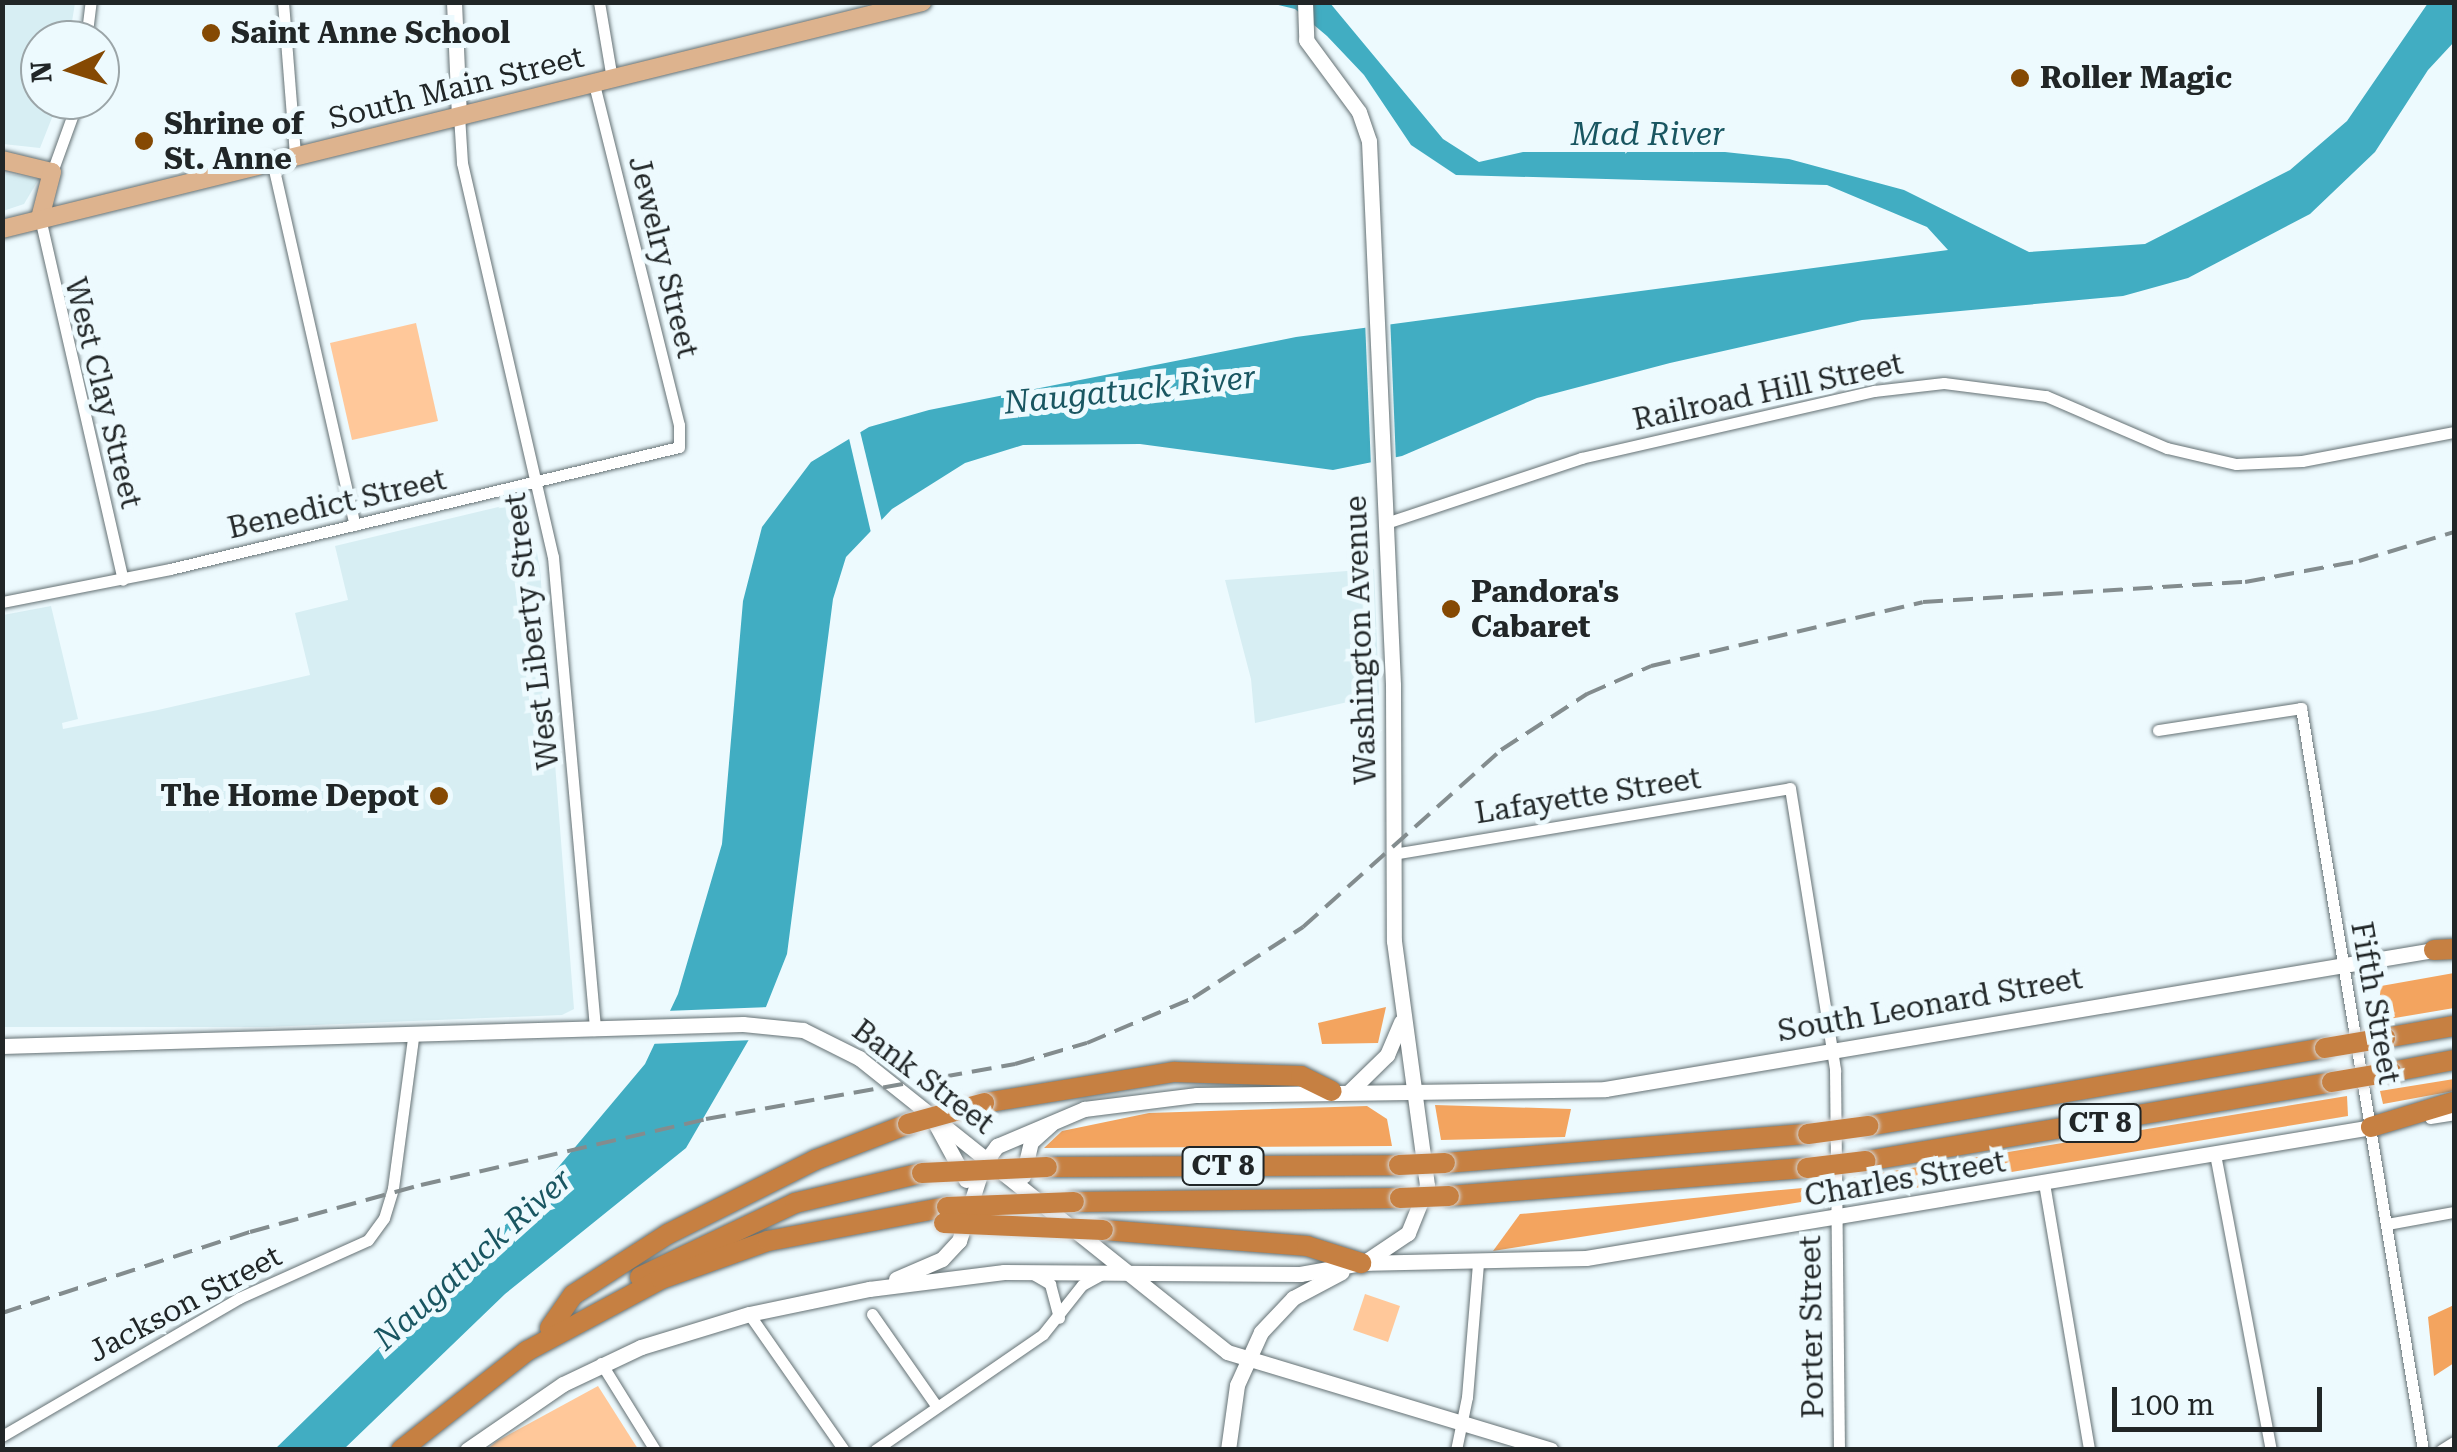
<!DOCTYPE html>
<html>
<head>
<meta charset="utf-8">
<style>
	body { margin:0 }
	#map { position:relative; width:2457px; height:1452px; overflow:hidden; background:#edfafe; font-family:"Roboto Serif",serif }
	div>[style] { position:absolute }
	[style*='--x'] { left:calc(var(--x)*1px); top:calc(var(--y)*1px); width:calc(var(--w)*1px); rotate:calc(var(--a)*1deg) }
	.built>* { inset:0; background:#d7eef3 }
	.green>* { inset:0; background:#ffc89a }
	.forest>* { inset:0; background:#f3a45f }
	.water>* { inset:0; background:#41adc2 }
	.pier>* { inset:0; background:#edfafe }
	.roads { filter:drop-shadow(0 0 2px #657174) drop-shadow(0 0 2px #657174) }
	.street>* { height:11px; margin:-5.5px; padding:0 5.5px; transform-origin:5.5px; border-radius:5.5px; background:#fff }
	.secondary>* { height:15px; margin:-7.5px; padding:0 7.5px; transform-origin:7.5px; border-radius:7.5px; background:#fff }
	.primary>* { height:18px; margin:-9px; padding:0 9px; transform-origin:9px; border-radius:9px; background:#ddb38e }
	.highway>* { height:20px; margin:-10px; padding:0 10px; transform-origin:10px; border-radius:10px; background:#c68042 }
	.rail>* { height:4px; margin-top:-2px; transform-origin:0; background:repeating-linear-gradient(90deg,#838c8e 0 20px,transparent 0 30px) }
	.bridges { filter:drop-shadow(0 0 2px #d7d8d8) drop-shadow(0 0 2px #d7d8d8) }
	.highway-bridge>* { height:20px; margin:-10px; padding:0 10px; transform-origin:10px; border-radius:10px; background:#c68042 }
	.dots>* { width:28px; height:28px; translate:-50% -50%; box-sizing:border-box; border:5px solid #edfafe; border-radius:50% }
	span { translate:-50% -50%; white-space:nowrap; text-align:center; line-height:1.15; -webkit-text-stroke:10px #edfafe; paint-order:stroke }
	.shield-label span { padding:2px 8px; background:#edfafe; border:2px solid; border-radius:8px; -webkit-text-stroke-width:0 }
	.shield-label { font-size:28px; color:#212627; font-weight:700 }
	.poi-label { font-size:30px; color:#212627; font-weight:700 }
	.left { translate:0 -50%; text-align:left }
	.right { translate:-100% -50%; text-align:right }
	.street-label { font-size:30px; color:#212627 }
	.water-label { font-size:32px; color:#195661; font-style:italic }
	.frame { position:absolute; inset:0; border:5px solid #212627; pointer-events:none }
	.north { position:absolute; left:20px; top:20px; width:100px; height:100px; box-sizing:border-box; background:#edfafe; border:2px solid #9ba5a8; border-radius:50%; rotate:266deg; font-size:28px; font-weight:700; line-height:40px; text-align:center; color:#212627 }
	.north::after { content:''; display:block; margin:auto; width:35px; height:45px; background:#854903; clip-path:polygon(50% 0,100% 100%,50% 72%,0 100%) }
	.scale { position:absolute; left:2112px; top:1387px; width:210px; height:45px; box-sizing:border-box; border:5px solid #212627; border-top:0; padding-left:12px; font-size:30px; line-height:35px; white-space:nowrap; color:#212627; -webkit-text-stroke:8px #edfafe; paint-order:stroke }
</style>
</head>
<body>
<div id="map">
	<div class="built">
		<i style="clip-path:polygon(2px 3px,75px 3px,69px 40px,40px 40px,40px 100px,59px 100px,40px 148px,3px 144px)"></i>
		<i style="clip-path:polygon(3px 173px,39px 179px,24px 204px,3px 211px)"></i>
		<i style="clip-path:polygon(515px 503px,529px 510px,540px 569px,574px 1009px,562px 1015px,267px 1027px,3px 1027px,3px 615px,51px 606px,78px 719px,62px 723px,63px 729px,158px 710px,310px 675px,295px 613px,348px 600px,335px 546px)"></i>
		<i style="clip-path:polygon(1374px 569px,1379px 695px,1255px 723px,1251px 679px,1225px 580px)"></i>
	</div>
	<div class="green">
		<i style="clip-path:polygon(416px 323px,438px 421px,352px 440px,330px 343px)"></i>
		<i style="clip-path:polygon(1365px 1294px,1400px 1306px,1388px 1342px,1353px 1330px)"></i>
		<i style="clip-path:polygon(598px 1386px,638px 1449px,487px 1449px,497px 1441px)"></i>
	</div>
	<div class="forest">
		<i style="clip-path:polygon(2454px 973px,2454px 1008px,2377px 1021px,2381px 986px)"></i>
		<i style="clip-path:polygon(1386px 1007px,1378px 1043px,1322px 1044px,1318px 1023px)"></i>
		<i style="clip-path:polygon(2454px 1079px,2454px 1091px,2383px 1104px,2380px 1091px)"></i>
		<i style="clip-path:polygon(2347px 1096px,2348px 1116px,1849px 1199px,1851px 1178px)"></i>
		<i style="clip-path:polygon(1435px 1105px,1571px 1109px,1565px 1137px,1441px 1140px)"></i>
		<i style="clip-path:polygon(1367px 1106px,1387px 1119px,1392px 1146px,1044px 1148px,1062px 1131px,1149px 1113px)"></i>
		<i style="clip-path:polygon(1803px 1188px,1801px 1202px,1493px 1251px,1520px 1214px)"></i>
		<i style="clip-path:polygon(2454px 1305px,2454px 1363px,2434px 1376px,2428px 1317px)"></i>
	</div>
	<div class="water">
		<i style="clip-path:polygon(1270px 3px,1330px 3px,1443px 139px,1479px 162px,1523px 152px,1725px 152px,1789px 159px,1904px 190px,2029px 252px,2145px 244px,2290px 170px,2347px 121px,2428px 3px,2454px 3px,2454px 42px,2428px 70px,2375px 152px,2310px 214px,2188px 278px,2123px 296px,1862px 320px,1670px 363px,1537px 398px,1402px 456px,1333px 470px,1140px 444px,1023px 445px,965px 463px,892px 509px,846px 557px,833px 599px,787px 954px,762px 1017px,686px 1148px,505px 1294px,344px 1449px,274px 1450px,529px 1202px,645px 1064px,678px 994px,722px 844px,743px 601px,762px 527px,811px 462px,869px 427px,929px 410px,1296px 337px,1948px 250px,1927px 227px,1827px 185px,1456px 175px,1411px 145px,1364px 75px,1327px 36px,1295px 9px)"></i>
	</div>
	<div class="pier">
		<i style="clip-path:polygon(1390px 315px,1396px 462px,1371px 467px,1365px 320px)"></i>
		<i style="clip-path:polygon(859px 427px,883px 526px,872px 537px,848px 434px)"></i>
		<i style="clip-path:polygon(772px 1007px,755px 1040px,649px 1044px,665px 1011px)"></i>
	</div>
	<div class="roads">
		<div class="street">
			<i style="--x:283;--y:2;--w:153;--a:85.5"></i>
			<i style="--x:599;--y:2;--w:78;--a:80.4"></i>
			<i style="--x:86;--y:40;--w:38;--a:-83"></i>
			<i style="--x:459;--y:115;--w:48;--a:86.4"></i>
			<i style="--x:462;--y:163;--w:404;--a:77"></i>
			<i style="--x:553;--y:557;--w:475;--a:84.9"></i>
			<i style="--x:272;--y:161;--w:373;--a:77.2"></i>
			<i style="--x:52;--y:172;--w:77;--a:-70.1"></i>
			<i style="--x:40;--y:218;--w:371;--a:77.1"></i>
			<i style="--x:1386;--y:523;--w:206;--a:-18.4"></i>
			<i style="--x:1581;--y:458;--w:301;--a:-12.9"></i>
			<i style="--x:1874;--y:391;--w:70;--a:-6.5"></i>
			<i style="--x:1944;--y:383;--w:103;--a:7.3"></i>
			<i style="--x:2046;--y:396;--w:132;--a:23.3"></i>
			<i style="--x:2167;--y:448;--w:71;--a:13.1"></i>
			<i style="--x:2236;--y:464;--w:66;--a:-2.6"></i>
			<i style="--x:2302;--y:461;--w:155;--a:-10.8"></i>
			<i style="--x:2;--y:602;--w:171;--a:-11.1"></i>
			<i style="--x:170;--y:569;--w:523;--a:-13.48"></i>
			<i style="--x:679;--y:447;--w:22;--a:-90"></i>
			<i style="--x:679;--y:425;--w:352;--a:-104"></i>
			<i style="--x:2158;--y:730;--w:145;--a:-8.7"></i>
			<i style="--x:2301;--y:708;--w:752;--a:80.66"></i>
			<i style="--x:1393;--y:854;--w:402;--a:-9.4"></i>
			<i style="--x:1790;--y:788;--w:286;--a:80.9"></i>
			<i style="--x:1835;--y:1070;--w:380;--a:89.4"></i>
			<i style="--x:2430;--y:1118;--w:24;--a:-9"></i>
			<i style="--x:2215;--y:1154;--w:301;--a:79.3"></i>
			<i style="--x:2044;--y:1183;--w:271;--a:80.4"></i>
			<i style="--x:2387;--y:1224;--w:68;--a:-10.2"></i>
			<i style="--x:1033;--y:1274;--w:20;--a:30"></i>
			<i style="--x:1050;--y:1284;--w:35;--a:75"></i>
			<i style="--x:749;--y:1314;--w:166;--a:55.1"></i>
			<i style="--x:872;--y:1314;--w:113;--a:55"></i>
			<i style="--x:601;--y:1363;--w:102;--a:58.2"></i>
			<i style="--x:2;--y:1436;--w:274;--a:-30.2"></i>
			<i style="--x:239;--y:1298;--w:141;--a:-24.2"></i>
			<i style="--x:368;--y:1240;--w:27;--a:-54"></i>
			<i style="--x:384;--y:1218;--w:31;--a:-73"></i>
			<i style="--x:393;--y:1188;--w:151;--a:-82.4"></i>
			<i style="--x:875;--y:1450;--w:204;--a:-34.6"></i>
			<i style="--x:1043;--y:1334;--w:63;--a:-51.5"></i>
			<i style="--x:1082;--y:1285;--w:23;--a:-29"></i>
			<i style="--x:1456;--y:1450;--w:54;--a:-78.3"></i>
			<i style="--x:1467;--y:1397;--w:134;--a:-85.3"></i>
			<i style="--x:2441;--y:1450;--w:15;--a:-32"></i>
		</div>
		<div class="secondary">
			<i style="--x:454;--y:2;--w:113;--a:87.5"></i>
			<i style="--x:1305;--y:2;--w:38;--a:88"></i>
			<i style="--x:1306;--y:40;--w:89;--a:53.6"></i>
			<i style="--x:1359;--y:112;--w:31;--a:71"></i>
			<i style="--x:1369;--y:141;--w:545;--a:87.47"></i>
			<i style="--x:1393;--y:685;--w:256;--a:89.8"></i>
			<i style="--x:1394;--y:941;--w:247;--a:82.3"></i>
			<i style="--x:1427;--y:1186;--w:51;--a:112"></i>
			<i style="--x:1408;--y:1233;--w:48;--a:146"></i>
			<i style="--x:2;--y:1046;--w:741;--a:-1.7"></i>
			<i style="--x:743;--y:1024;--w:60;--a:5.7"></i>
			<i style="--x:803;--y:1030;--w:63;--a:26.6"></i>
			<i style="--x:859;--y:1058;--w:471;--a:38.6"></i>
			<i style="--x:1227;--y:1352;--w:338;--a:16.8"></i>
			<i style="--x:1350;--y:1091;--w:52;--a:-44.2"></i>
			<i style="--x:1387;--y:1055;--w:36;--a:-67"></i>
			<i style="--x:934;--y:1121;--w:67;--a:61.5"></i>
			<i style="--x:1023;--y:1176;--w:35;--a:-77"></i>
			<i style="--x:1031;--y:1142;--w:27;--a:-42"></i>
			<i style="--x:896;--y:1279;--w:50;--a:-23.5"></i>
			<i style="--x:942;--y:1259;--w:25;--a:-47"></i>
			<i style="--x:959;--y:1241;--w:80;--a:-72.5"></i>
			<i style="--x:983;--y:1165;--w:24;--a:-54"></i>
			<i style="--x:997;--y:1146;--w:95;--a:-23"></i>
			<i style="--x:1084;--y:1109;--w:114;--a:-7.1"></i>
			<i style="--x:1197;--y:1095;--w:408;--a:-0.8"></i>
			<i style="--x:1605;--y:1089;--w:841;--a:-9.52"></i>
			<i style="--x:467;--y:1450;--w:116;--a:-34.5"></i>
			<i style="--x:563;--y:1384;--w:86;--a:-25.4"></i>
			<i style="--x:641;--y:1347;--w:113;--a:-17"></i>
			<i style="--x:749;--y:1314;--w:123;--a:-11.8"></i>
			<i style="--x:869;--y:1289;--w:136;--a:-7.2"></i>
			<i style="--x:1004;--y:1272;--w:296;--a:0.4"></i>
			<i style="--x:1300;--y:1274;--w:62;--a:-10.2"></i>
			<i style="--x:1361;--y:1263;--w:225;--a:-1.3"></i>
			<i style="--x:1586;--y:1258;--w:796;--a:-9.47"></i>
			<i style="--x:1228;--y:1450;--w:66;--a:-82.1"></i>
			<i style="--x:1237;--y:1385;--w:58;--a:-65.6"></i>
			<i style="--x:1261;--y:1332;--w:47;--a:-46.7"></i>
			<i style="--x:1293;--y:1298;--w:55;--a:-28"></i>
		</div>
		<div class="primary">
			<i style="--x:2;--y:160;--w:51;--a:13.5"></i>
			<i style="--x:52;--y:172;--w:48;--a:104.6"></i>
			<i style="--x:2;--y:229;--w:948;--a:-13.86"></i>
		</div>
		<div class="highway">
			<i style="--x:2434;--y:950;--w:20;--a:-3"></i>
			<i style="--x:2385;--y:1038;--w:70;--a:-9.9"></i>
			<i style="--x:2391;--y:1072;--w:64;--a:-10.8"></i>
			<i style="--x:984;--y:1103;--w:193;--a:-9.3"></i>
			<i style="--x:1174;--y:1072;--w:127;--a:1.8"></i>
			<i style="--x:1301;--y:1076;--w:34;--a:26"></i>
			<i style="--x:1868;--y:1126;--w:464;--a:-9.7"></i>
			<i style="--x:2371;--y:1127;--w:87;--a:-16.8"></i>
			<i style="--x:1866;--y:1161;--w:473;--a:-9.6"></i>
			<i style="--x:1445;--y:1163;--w:364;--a:-4.6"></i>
			<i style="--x:1047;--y:1167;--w:352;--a:-0.3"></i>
			<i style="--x:1449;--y:1196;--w:359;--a:-4.5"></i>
			<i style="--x:1074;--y:1202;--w:326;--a:-0.7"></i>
			<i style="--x:1103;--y:1230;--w:205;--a:4.5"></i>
			<i style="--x:1307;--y:1246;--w:57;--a:17.5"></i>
			<i style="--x:640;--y:1277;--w:172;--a:-25.5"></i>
			<i style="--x:795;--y:1203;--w:130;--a:-13.3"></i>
			<i style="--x:550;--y:1328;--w:40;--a:-55.1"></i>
			<i style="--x:573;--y:1295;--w:113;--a:-32.7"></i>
			<i style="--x:668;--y:1234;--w:165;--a:-26.7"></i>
			<i style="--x:815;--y:1160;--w:100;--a:-21.2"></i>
			<i style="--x:401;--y:1450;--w:160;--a:-38.2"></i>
			<i style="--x:527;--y:1351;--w:152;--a:-28.2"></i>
			<i style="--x:661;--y:1279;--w:114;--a:-19.6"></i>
			<i style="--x:768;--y:1241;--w:182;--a:-10.8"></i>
		</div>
	</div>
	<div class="rail">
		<i style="--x:2;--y:1313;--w:261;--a:-18.1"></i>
		<i style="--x:250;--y:1232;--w:177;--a:-15.4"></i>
		<i style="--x:421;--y:1185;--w:293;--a:-13"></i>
		<i style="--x:706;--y:1119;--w:314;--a:-10.1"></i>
		<i style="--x:1015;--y:1064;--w:75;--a:-16.3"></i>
		<i style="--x:1087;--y:1043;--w:115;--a:-23"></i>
		<i style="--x:1193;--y:998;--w:131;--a:-32.8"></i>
		<i style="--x:1303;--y:927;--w:266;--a:-41.8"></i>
		<i style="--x:1501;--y:750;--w:103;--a:-33.1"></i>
		<i style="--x:1587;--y:694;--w:70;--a:-23.6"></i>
		<i style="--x:1651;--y:666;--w:279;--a:-13.2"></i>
		<i style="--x:1923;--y:602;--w:323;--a:-3.6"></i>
		<i style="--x:2245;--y:582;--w:116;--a:-10.4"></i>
		<i style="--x:2359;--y:561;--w:99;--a:-17"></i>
	</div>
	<div class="bridges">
		<div class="highway-bridge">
			<i style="--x:2325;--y:1048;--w:61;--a:-9.5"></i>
			<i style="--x:2332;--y:1082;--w:60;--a:-9.6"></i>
			<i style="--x:908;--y:1124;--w:79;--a:-15.4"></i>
			<i style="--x:1808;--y:1134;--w:61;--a:-7.6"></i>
			<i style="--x:1399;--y:1165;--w:46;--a:-2.5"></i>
			<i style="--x:1807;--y:1168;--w:59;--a:-6.8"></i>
			<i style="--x:922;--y:1173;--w:125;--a:-2.7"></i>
			<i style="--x:1400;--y:1198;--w:49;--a:-2.3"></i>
			<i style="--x:947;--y:1207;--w:127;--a:-2.3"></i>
			<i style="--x:944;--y:1223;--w:159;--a:2.5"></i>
		</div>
	</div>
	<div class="dots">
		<i style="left:211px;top:33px;background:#854903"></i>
		<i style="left:2020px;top:78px;background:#854903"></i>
		<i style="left:144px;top:141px;background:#854903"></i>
		<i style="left:1451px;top:609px;background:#854903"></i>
		<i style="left:439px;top:796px;background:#854903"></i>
	</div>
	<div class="shield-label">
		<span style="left:2100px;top:1123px">CT 8</span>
		<span style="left:1223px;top:1166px">CT 8</span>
	</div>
	<div class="poi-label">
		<span class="left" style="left:231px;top:33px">Saint Anne School</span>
		<span class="left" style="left:2040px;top:78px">Roller Magic</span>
		<span class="left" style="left:164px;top:141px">Shrine of<br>St. Anne</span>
		<span class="left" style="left:1471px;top:609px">Pandora's<br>Cabaret</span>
		<span class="right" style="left:419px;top:796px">The Home Depot</span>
	</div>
	<div class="street-label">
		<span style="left:456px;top:88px;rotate:-14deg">South Main Street</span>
		<span style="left:663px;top:257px;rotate:76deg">Jewelry Street</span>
		<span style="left:1768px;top:392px;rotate:-12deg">Railroad Hill Street</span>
		<span style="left:103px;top:393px;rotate:76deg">West Clay Street</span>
		<span style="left:337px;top:504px;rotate:-13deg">Benedict Street</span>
		<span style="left:532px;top:631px;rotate:-97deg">West Liberty Street</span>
		<span style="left:1361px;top:640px;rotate:-92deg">Washington Avenue</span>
		<span style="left:1588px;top:796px;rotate:-9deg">Lafayette Street</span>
		<span style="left:2375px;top:1003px;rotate:80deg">Fifth Street</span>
		<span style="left:1930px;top:1005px;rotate:-10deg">South Leonard Street</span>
		<span style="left:923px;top:1077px;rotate:37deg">Bank Street</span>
		<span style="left:1905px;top:1179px;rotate:-10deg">Charles Street</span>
		<span style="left:185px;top:1304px;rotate:-28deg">Jackson Street</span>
		<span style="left:1812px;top:1327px;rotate:-91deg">Porter Street</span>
	</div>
	<div class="water-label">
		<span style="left:1648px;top:134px">Mad River</span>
		<span style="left:1130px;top:390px;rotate:-6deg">Naugatuck River</span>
		<span style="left:473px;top:1259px;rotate:-42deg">Naugatuck River</span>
	</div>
	<div class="frame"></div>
	<div class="north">N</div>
	<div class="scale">100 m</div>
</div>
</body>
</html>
